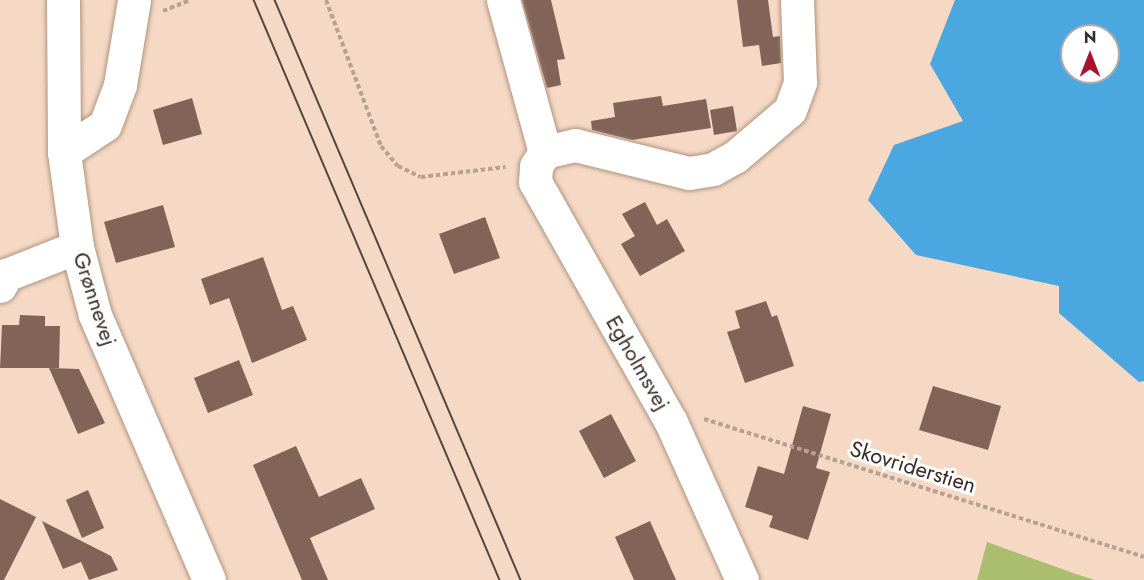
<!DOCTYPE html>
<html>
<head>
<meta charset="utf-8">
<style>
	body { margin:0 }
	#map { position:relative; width:1144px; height:580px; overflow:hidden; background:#f6d9c4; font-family:Jost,sans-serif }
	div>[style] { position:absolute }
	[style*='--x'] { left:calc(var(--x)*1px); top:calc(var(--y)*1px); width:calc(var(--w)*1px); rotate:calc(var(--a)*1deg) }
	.green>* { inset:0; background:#abbd6e }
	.water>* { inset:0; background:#4aa7e0 }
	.building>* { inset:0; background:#816457 }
	.path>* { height:4px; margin-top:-2px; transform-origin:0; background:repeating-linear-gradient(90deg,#b8a190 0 4.5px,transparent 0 7.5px) }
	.roads { filter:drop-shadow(0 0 2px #af9480) drop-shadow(0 0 2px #af9480) }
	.minor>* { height:33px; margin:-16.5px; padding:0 16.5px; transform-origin:16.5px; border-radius:16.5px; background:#fff }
	.tram>* { height:1.5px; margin:-0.75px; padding:0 0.75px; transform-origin:0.75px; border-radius:0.75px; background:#55473d }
	span { translate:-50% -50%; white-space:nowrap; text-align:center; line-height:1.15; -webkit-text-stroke:6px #fff; paint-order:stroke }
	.street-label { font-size:22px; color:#382d25 }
	.north { position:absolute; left:1060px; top:24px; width:60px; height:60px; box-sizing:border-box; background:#fff; border:2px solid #afaba8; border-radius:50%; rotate:0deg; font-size:16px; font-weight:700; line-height:24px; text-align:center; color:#382d25 }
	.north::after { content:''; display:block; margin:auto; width:21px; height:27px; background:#a9132c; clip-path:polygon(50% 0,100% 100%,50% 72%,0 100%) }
</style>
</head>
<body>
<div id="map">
	<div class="green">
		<i style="clip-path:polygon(987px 542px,1076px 574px,1095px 580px,977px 580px)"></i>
	</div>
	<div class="water">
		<i style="clip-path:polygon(evenodd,955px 0,1144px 0,1144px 381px,1139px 382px,1059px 313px,1059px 286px,916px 255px,868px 200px,894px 145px,963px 121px,930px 64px,955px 0,1072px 36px,1108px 36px,1108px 72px,1072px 72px,1072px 36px)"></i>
	</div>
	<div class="building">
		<i style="clip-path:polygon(522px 0,551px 0,565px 59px,557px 60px,561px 85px,547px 88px)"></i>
		<i style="clip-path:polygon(737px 0,768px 0,773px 37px,780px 36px,781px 63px,762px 66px,759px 45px,743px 47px)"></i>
		<i style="clip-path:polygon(661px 96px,663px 106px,706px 99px,711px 128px,632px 140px,592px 130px,591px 121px,615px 117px,613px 103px)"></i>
		<i style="clip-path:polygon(192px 98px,202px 134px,163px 145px,153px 110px)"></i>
		<i style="clip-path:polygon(733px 106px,737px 131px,714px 135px,710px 110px)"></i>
		<i style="clip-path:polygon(645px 202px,657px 225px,667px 219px,685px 251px,640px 276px,621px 244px,635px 236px,622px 214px)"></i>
		<i style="clip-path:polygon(163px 205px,175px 247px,116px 263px,104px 222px)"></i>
		<i style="clip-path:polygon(485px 217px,500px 258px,454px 274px,439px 234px)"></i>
		<i style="clip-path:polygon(263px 257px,282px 310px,293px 306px,307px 340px,252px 363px,229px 298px,210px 305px,201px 279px)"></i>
		<i style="clip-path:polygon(766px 301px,772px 317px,777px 315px,794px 366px,745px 383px,727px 332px,740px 328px,735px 311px)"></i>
		<i style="clip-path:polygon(20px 315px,45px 316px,45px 326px,60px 326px,59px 368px,0 368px,2px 325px,19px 325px)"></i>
		<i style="clip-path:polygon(239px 360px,253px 395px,208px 413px,194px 378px)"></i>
		<i style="clip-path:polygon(49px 368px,79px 369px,105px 423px,78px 434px)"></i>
		<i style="clip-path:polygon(933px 386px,1001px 406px,988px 450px,919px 430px)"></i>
		<i style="clip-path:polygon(803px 406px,831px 414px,816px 468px,830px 472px,808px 540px,769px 527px,773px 516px,745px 507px,758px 466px,784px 474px)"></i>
		<i style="clip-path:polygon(611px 414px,636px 461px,604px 478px,579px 431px)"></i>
		<i style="clip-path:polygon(296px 446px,319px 497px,361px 478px,375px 509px,310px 538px,328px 580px,302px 580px,253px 465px)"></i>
		<i style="clip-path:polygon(88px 490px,104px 528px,82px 538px,66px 500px)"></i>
		<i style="clip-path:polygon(0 499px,36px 517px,4px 580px,0 580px)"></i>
		<i style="clip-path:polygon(42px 521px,111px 556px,118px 570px,89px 580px,81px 562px,63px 569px)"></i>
		<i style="clip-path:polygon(650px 521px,676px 580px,634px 580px,615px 537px)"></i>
	</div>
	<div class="path">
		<i style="--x:326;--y:0;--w:156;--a:69.4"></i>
		<i style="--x:381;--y:146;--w:26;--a:50"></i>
		<i style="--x:398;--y:166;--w:25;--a:26"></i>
		<i style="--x:421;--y:177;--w:85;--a:-6.8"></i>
		<i style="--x:163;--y:11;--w:29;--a:-22"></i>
		<i style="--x:704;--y:419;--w:461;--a:17.4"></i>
	</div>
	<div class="roads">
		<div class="minor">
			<i style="--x:63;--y:0;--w:152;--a:89.6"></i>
			<i style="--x:64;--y:152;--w:96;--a:82.2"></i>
			<i style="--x:77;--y:247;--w:70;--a:75.2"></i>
			<i style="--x:95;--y:315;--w:288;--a:66.7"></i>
			<i style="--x:503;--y:0;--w:158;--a:74.6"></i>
			<i style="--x:64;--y:152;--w:49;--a:-33.4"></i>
			<i style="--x:105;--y:125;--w:43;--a:-69.4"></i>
			<i style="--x:120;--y:85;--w:86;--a:-80.6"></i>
			<i style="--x:0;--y:286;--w:13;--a:-61"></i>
			<i style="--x:6;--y:275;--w:76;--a:-21.5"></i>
			<i style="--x:742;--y:580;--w:173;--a:-114.2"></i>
			<i style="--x:671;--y:422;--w:276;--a:-119.5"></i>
			<i style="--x:535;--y:182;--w:16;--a:-86"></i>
			<i style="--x:536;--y:166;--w:17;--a:-57"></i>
			<i style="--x:545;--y:152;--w:31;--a:-13"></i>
			<i style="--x:575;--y:145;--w:117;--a:13.8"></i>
			<i style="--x:689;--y:173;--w:24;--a:-9"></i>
			<i style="--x:713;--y:169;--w:25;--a:-29"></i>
			<i style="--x:735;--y:157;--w:72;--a:-40.5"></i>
			<i style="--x:790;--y:110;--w:30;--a:-70"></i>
			<i style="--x:800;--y:82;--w:82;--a:-92.1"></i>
		</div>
	</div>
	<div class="tram">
		<i style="--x:254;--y:0;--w:630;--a:67.02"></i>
		<i style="--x:275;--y:0;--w:630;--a:67.02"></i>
	</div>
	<div class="street-label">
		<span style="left:95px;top:299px;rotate:72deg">Grønnevej</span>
		<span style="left:638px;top:363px;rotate:60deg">Egholmsvej</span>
		<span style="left:913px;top:467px;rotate:17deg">Skovriderstien</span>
	</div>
	<div class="north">N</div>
</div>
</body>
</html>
